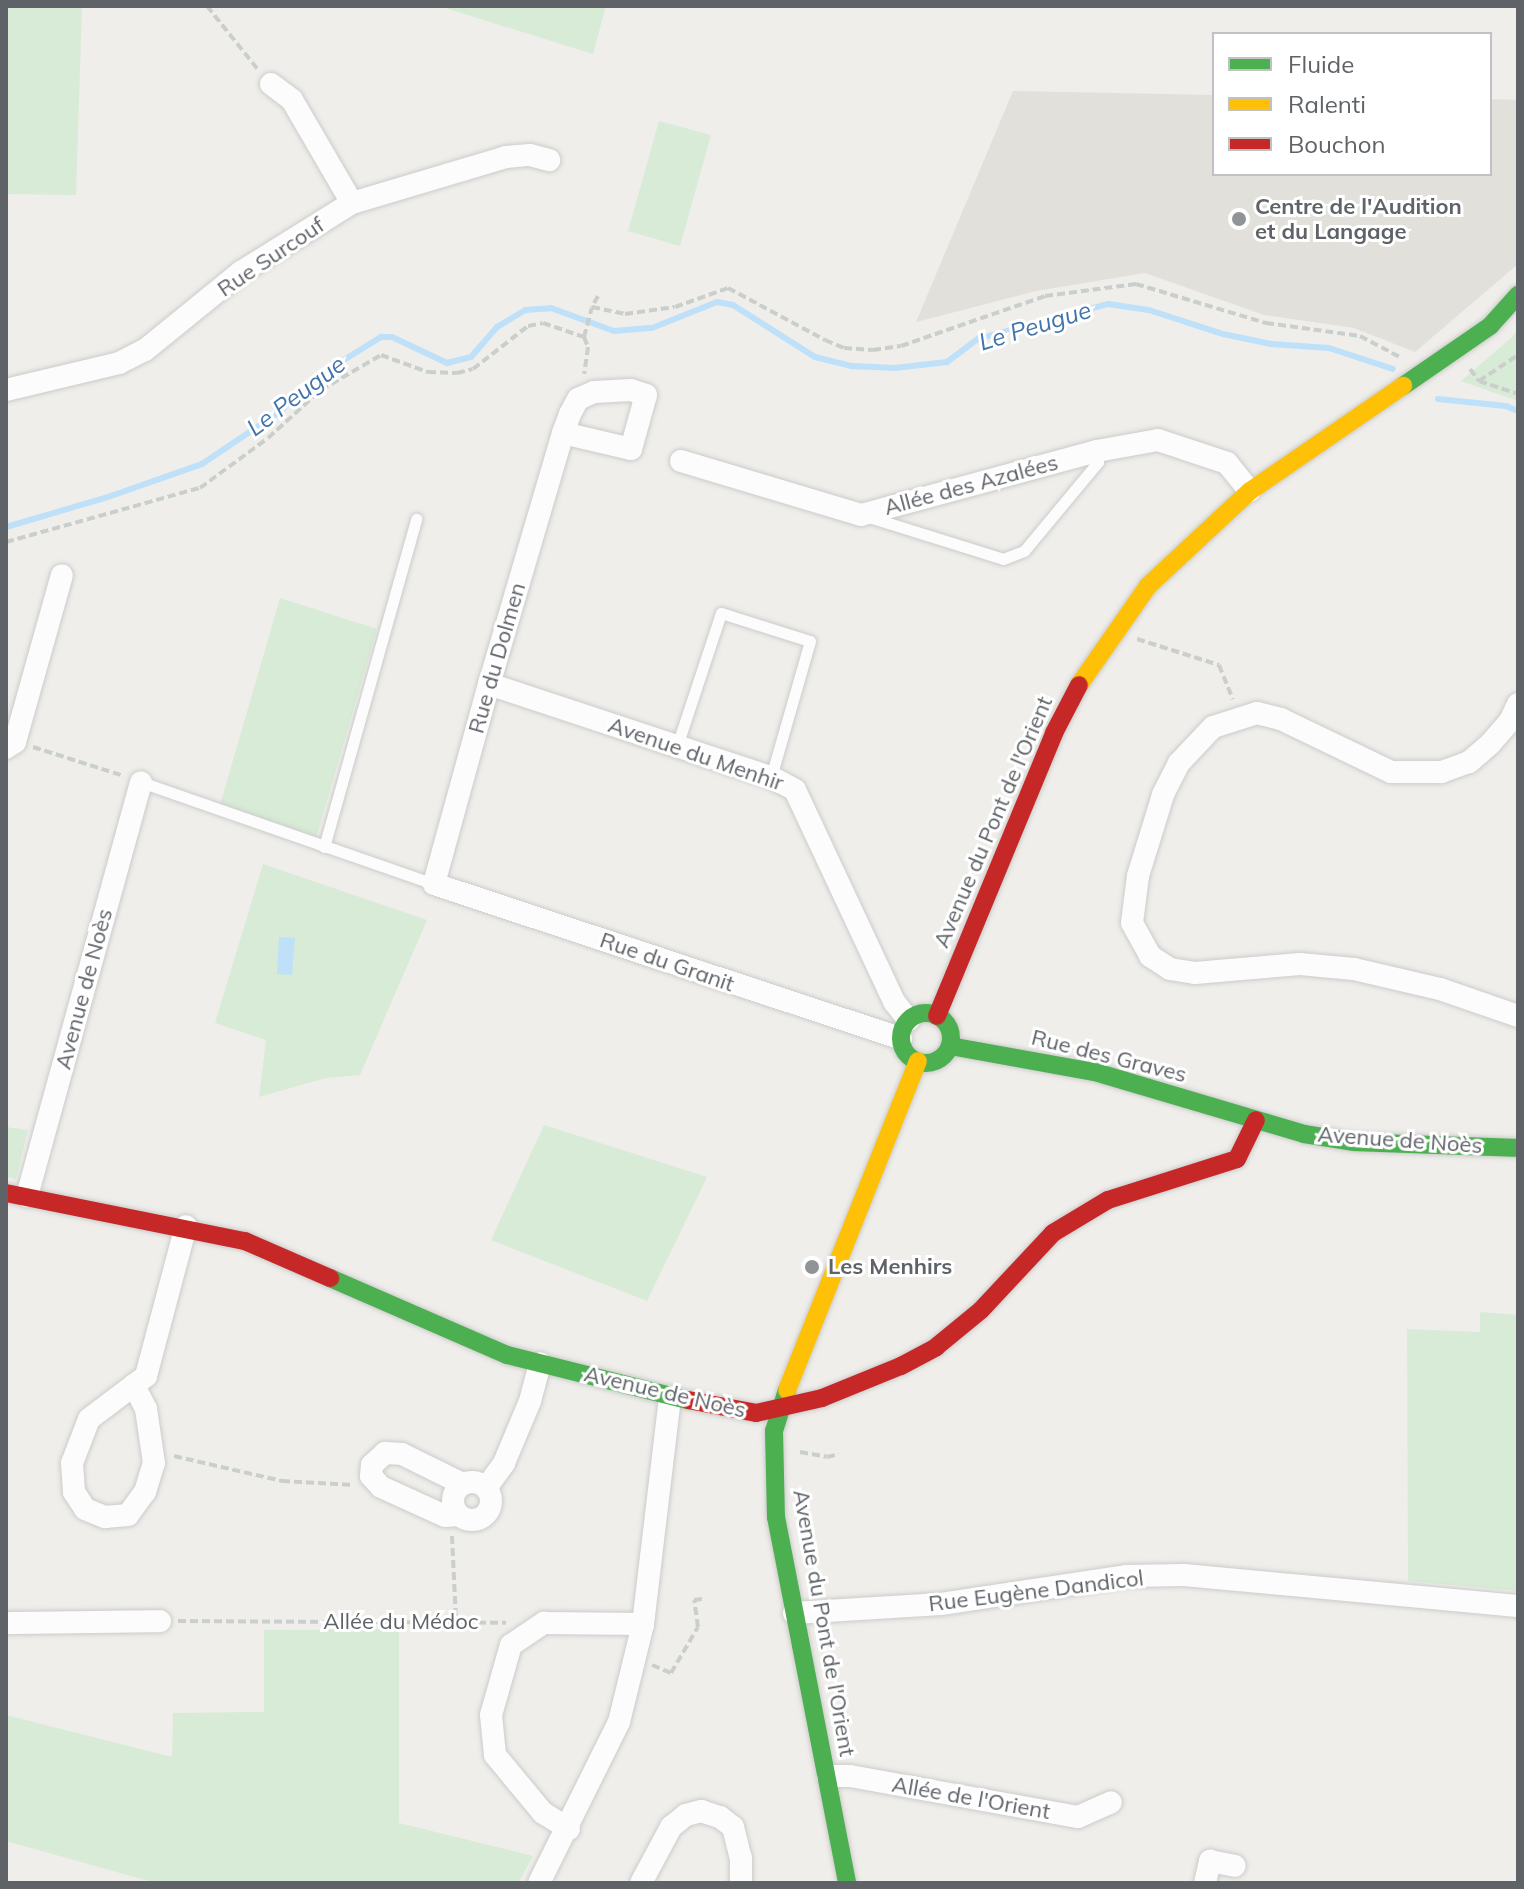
<!DOCTYPE html>
<html>
<head>
<meta charset="utf-8">
<style>
	body { margin:0 }
	#map { position:relative; width:1524px; height:1889px; overflow:hidden; background:#efeeea; font-family:Mulish,sans-serif }
	div>[style] { position:absolute }
	[style*='--x'] { left:calc(var(--x)*1px); top:calc(var(--y)*1px); width:calc(var(--w)*1px); rotate:calc(var(--a)*1deg) }
	.education>* { inset:0; background:#e2e0da }
	.green>* { inset:0; background:#d8ebd6 }
	.water>* { inset:0; background:#bfe0f9 }
	.stream>* { height:6px; margin:-3px; padding:0 3px; transform-origin:3px; border-radius:3px; background:#bfe0f9 }
	.path>* { height:4px; margin-top:-2px; transform-origin:0; background:repeating-linear-gradient(90deg,#cacfcc 0 8px,transparent 0 12px) }
	.roads { filter:drop-shadow(0 0 2px #cbcccc) drop-shadow(0 0 2px #cbcccc) }
	.lane>* { height:11px; margin:-5.5px; padding:0 5.5px; transform-origin:5.5px; border-radius:5.5px; background:#fdfcfc }
	.street>* { height:22px; margin:-11px; padding:0 11px; transform-origin:11px; border-radius:11px; background:#fdfcfc }
	.street>.ring { margin:-11px; padding:0; box-sizing:content-box; background:none; border:22px solid #fdfcfc; border-radius:50% }
	.fast>* { height:18px; margin:-9px; padding:0 9px; transform-origin:9px; border-radius:9px; background:#4caf50 }
	.fast>.ring { margin:-9px; padding:0; box-sizing:content-box; background:none; border:18px solid #4caf50; border-radius:50% }
	.slow>* { height:18px; margin:-9px; padding:0 9px; transform-origin:9px; border-radius:9px; background:#ffc107 }
	.jam>* { height:18px; margin:-9px; padding:0 9px; transform-origin:9px; border-radius:9px; background:#c62828 }
	.dots>* { width:22px; height:22px; translate:-50% -50%; box-sizing:border-box; border:4px solid #fff; border-radius:50% }
	span { translate:-50% -50%; white-space:nowrap; text-align:center; line-height:1.15; -webkit-text-stroke:6px #fff; paint-order:stroke }
	.poi-label { font-size:22px; color:#5f6368; font-weight:700 }
	.left { translate:0 -50%; text-align:left }
	.street-label { font-size:22px; color:#5f6368 }
	.water-label { font-size:24px; color:#4174aa; font-style:italic }
	.frame { position:absolute; inset:0; border:8px solid #5f6368; pointer-events:none }
	.legend { position:absolute; left:1212px; top:32px; width:280px; height:144px; box-sizing:border-box; background:#fff; border:2px solid #bfc1c3; margin:0; padding:10px 14px; list-style:none; font-size:24px; color:#5f6368 }
	.legend li { display:flex; align-items:center; gap:16px; height:40px }
	.legend b { width:40px; border:2px solid #bfc1c3 }
</style>
</head>
<body>
<div id="map">
	<div class="education">
		<i style="clip-path:polygon(1013px 91px,1214px 95px,1214px 174px,1490px 174px,1490px 99px,1518px 100px,1518px 264px,1415px 352px,1354px 328px,1264px 315px,1145px 273px,1036px 291px,916px 322px)"></i>
	</div>
	<div class="green">
		<i style="clip-path:polygon(6px 6px,82px 6px,76px 195px,6px 194px)"></i>
		<i style="clip-path:polygon(439px 6px,606px 6px,593px 54px)"></i>
		<i style="clip-path:polygon(659px 121px,711px 135px,680px 246px,628px 231px)"></i>
		<i style="clip-path:polygon(1518px 330px,1518px 401px,1461px 381px,1512px 337px)"></i>
		<i style="clip-path:polygon(280px 598px,377px 629px,316px 838px,220px 805px)"></i>
		<i style="clip-path:polygon(263px 864px,427px 920px,360px 1075px,326px 1078px,259px 1097px,266px 1040px,215px 1023px)"></i>
		<i style="clip-path:polygon(544px 1125px,707px 1177px,647px 1301px,491px 1240px)"></i>
		<i style="clip-path:polygon(6px 1127px,28px 1130px,16px 1179px,6px 1177px)"></i>
		<i style="clip-path:polygon(1480px 1312px,1518px 1315px,1518px 1591px,1408px 1581px,1407px 1329px,1480px 1332px)"></i>
		<i style="clip-path:polygon(399px 1629px,399px 1823px,533px 1856px,518px 1883px,156px 1883px,6px 1841px,6px 1715px,172px 1757px,173px 1713px,264px 1712px,264px 1630px)"></i>
	</div>
	<div class="water">
		<i style="clip-path:polygon(279px 937px,295px 938px,292px 975px,277px 974px)"></i>
	</div>
	<div class="stream">
		<i style="--x:1438;--y:399;--w:68;--a:5.9"></i>
		<i style="--x:1506;--y:406;--w:13;--a:23"></i>
		<i style="--x:6;--y:527;--w:106;--a:-16.4"></i>
		<i style="--x:108;--y:497;--w:100;--a:-19.3"></i>
		<i style="--x:202;--y:464;--w:95;--a:-33.9"></i>
		<i style="--x:281;--y:411;--w:38;--a:-47"></i>
		<i style="--x:307;--y:383;--w:87;--a:-31.9"></i>
		<i style="--x:381;--y:337;--w:11;--a:0"></i>
		<i style="--x:392;--y:337;--w:61;--a:25.3"></i>
		<i style="--x:447;--y:363;--w:25;--a:-14"></i>
		<i style="--x:471;--y:357;--w:40;--a:-49"></i>
		<i style="--x:497;--y:327;--w:33;--a:-31"></i>
		<i style="--x:525;--y:310;--w:26;--a:-4"></i>
		<i style="--x:551;--y:308;--w:67;--a:20.1"></i>
		<i style="--x:614;--y:331;--w:38;--a:-5"></i>
		<i style="--x:652;--y:328;--w:70;--a:-21.8"></i>
		<i style="--x:717;--y:302;--w:16;--a:11"></i>
		<i style="--x:733;--y:305;--w:97;--a:32.4"></i>
		<i style="--x:815;--y:357;--w:38;--a:14"></i>
		<i style="--x:852;--y:366;--w:43;--a:2.7"></i>
		<i style="--x:895;--y:368;--w:52;--a:-6.6"></i>
		<i style="--x:947;--y:362;--w:39;--a:-37"></i>
		<i style="--x:978;--y:339;--w:135;--a:-15.1"></i>
		<i style="--x:1108;--y:304;--w:41;--a:8.3"></i>
		<i style="--x:1149;--y:310;--w:78;--a:18"></i>
		<i style="--x:1223;--y:334;--w:49;--a:11.8"></i>
		<i style="--x:1271;--y:344;--w:58;--a:3.9"></i>
		<i style="--x:1329;--y:348;--w:67;--a:18.2"></i>
	</div>
	<div class="path">
		<i style="--x:207;--y:6;--w:83;--a:51.3"></i>
		<i style="--x:598;--y:296;--w:13;--a:119"></i>
		<i style="--x:592;--y:307;--w:34;--a:12"></i>
		<i style="--x:625;--y:314;--w:50;--a:-8"></i>
		<i style="--x:675;--y:307;--w:56;--a:-19.7"></i>
		<i style="--x:728;--y:288;--w:110;--a:28.2"></i>
		<i style="--x:825;--y:340;--w:21;--a:23"></i>
		<i style="--x:844;--y:348;--w:29;--a:4"></i>
		<i style="--x:873;--y:350;--w:28;--a:-8"></i>
		<i style="--x:901;--y:346;--w:152;--a:-19.1"></i>
		<i style="--x:1045;--y:296;--w:92;--a:-7.5"></i>
		<i style="--x:1136;--y:284;--w:136;--a:16.7"></i>
		<i style="--x:1266;--y:323;--w:95;--a:7.9"></i>
		<i style="--x:1360;--y:336;--w:45;--a:27.7"></i>
		<i style="--x:584;--y:337;--w:30;--a:-75"></i>
		<i style="--x:1470;--y:369;--w:15;--a:53"></i>
		<i style="--x:1479;--y:381;--w:41;--a:18.4"></i>
		<i style="--x:1479;--y:381;--w:47;--a:-33.7"></i>
		<i style="--x:6;--y:542;--w:201;--a:-15.6"></i>
		<i style="--x:200;--y:488;--w:84;--a:-36.3"></i>
		<i style="--x:268;--y:438;--w:72;--a:-42.2"></i>
		<i style="--x:321;--y:390;--w:69;--a:-30.3"></i>
		<i style="--x:381;--y:355;--w:50;--a:19.9"></i>
		<i style="--x:428;--y:372;--w:29;--a:2"></i>
		<i style="--x:457;--y:373;--w:16;--a:-14"></i>
		<i style="--x:473;--y:369;--w:70;--a:-38"></i>
		<i style="--x:528;--y:326;--w:15;--a:-11"></i>
		<i style="--x:543;--y:323;--w:43;--a:18.9"></i>
		<i style="--x:584;--y:337;--w:11;--a:68"></i>
		<i style="--x:588;--y:347;--w:27;--a:98"></i>
		<i style="--x:1137;--y:639;--w:86;--a:17.6"></i>
		<i style="--x:1219;--y:665;--w:37;--a:68"></i>
		<i style="--x:33;--y:747;--w:96;--a:17.7"></i>
		<i style="--x:800;--y:1452;--w:27;--a:10"></i>
		<i style="--x:827;--y:1457;--w:12;--a:-14"></i>
		<i style="--x:174;--y:1456;--w:111;--a:13"></i>
		<i style="--x:282;--y:1481;--w:72;--a:3.2"></i>
		<i style="--x:452;--y:1536;--w:85;--a:87.3"></i>
		<i style="--x:178;--y:1621;--w:328;--a:0.3"></i>
		<i style="--x:652;--y:1665;--w:21;--a:23"></i>
		<i style="--x:671;--y:1673;--w:53;--a:-59.6"></i>
		<i style="--x:698;--y:1627;--w:27;--a:-98"></i>
		<i style="--x:694;--y:1600;--w:8;--a:-7"></i>
	</div>
	<div class="roads">
		<div class="lane">
			<i style="--x:869;--y:517;--w:140;--a:17.4"></i>
			<i style="--x:1003;--y:559;--w:22;--a:-21"></i>
			<i style="--x:1024;--y:551;--w:116;--a:-50.3"></i>
			<i style="--x:1098;--y:462;--w:11;--a:-95"></i>
			<i style="--x:677;--y:746;--w:140;--a:-71.7"></i>
			<i style="--x:721;--y:613;--w:93;--a:17.5"></i>
			<i style="--x:810;--y:641;--w:141;--a:106"></i>
			<i style="--x:141;--y:782;--w:310;--a:19.2"></i>
			<i style="--x:324;--y:847;--w:341;--a:-74.3"></i>
		</div>
		<div class="street">
			<i style="--x:271;--y:84;--w:26;--a:37"></i>
			<i style="--x:292;--y:100;--w:119;--a:59.8"></i>
			<i style="--x:6;--y:390;--w:116;--a:-13.4"></i>
			<i style="--x:119;--y:363;--w:29;--a:-27"></i>
			<i style="--x:145;--y:350;--w:124;--a:-39.1"></i>
			<i style="--x:241;--y:272;--w:131;--a:-31.9"></i>
			<i style="--x:352;--y:203;--w:161;--a:-16.6"></i>
			<i style="--x:506;--y:157;--w:24;--a:-5"></i>
			<i style="--x:530;--y:155;--w:20;--a:15"></i>
			<i style="--x:563;--y:433;--w:70;--a:13.2"></i>
			<i style="--x:631;--y:449;--w:56;--a:-74.5"></i>
			<i style="--x:646;--y:395;--w:16;--a:-162"></i>
			<i style="--x:631;--y:390;--w:37;--a:177"></i>
			<i style="--x:594;--y:392;--w:17;--a:156"></i>
			<i style="--x:578;--y:399;--w:17;--a:118"></i>
			<i style="--x:570;--y:414;--w:20;--a:110"></i>
			<i style="--x:563;--y:433;--w:262;--a:106.4"></i>
			<i style="--x:489;--y:684;--w:207;--a:105.4"></i>
			<i style="--x:434;--y:884;--w:492;--a:18.3"></i>
			<i style="--x:681;--y:461;--w:188;--a:16.7"></i>
			<i style="--x:861;--y:515;--w:245;--a:-15.2"></i>
			<i style="--x:1097;--y:451;--w:62;--a:-10.2"></i>
			<i style="--x:1158;--y:440;--w:73;--a:18.4"></i>
			<i style="--x:1227;--y:463;--w:36;--a:51"></i>
			<i style="--x:489;--y:684;--w:297;--a:18.3"></i>
			<i style="--x:771;--y:777;--w:27;--a:28"></i>
			<i style="--x:795;--y:790;--w:235;--a:64.9"></i>
			<i style="--x:895;--y:1003;--w:22;--a:51"></i>
			<i style="--x:1518;--y:704;--w:19;--a:115"></i>
			<i style="--x:1510;--y:721;--w:30;--a:131"></i>
			<i style="--x:1490;--y:744;--w:28;--a:139"></i>
			<i style="--x:1469;--y:762;--w:30;--a:160"></i>
			<i style="--x:1441;--y:772;--w:50;--a:180"></i>
			<i style="--x:1391;--y:772;--w:122;--a:-154.3"></i>
			<i style="--x:1281;--y:719;--w:25;--a:-166"></i>
			<i style="--x:1257;--y:713;--w:46;--a:162.3"></i>
			<i style="--x:1213;--y:727;--w:50;--a:133.4"></i>
			<i style="--x:1179;--y:763;--w:36;--a:117"></i>
			<i style="--x:1163;--y:795;--w:85;--a:107.2"></i>
			<i style="--x:1138;--y:876;--w:47;--a:97.3"></i>
			<i style="--x:1132;--y:923;--w:38;--a:61"></i>
			<i style="--x:1150;--y:956;--w:24;--a:33"></i>
			<i style="--x:1170;--y:969;--w:25;--a:9"></i>
			<i style="--x:1195;--y:973;--w:105;--a:-4.9"></i>
			<i style="--x:1300;--y:964;--w:54;--a:5.3"></i>
			<i style="--x:1354;--y:969;--w:88;--a:13.1"></i>
			<i style="--x:1440;--y:989;--w:83;--a:19.1"></i>
			<i style="--x:6;--y:748;--w:11;--a:-34"></i>
			<i style="--x:15;--y:742;--w:173;--a:-74.3"></i>
			<i style="--x:27;--y:1196;--w:429;--a:-74.6"></i>
			<i style="--x:134;--y:1385;--w:56;--a:142.9"></i>
			<i style="--x:89;--y:1419;--w:47;--a:111.1"></i>
			<i style="--x:72;--y:1463;--w:29;--a:86"></i>
			<i style="--x:74;--y:1492;--w:20;--a:57"></i>
			<i style="--x:85;--y:1509;--w:22;--a:22"></i>
			<i style="--x:105;--y:1517;--w:23;--a:-5"></i>
			<i style="--x:128;--y:1515;--w:29;--a:-54"></i>
			<i style="--x:145;--y:1492;--w:30;--a:-73"></i>
			<i style="--x:154;--y:1463;--w:55;--a:-98.4"></i>
			<i style="--x:146;--y:1409;--w:27;--a:-117"></i>
			<i style="--x:134;--y:1385;--w:15;--a:-37"></i>
			<i style="--x:146;--y:1376;--w:155;--a:-75.1"></i>
			<i class="ring" style="left:453px;top:1482px;width:16px;height:16px"></i>
			<i style="--x:486;--y:1488;--w:31;--a:-54"></i>
			<i style="--x:504;--y:1463;--w:67;--a:-67.2"></i>
			<i style="--x:530;--y:1401;--w:39;--a:-75"></i>
			<i style="--x:459;--y:1515;--w:14;--a:176"></i>
			<i style="--x:445;--y:1516;--w:70;--a:-155.6"></i>
			<i style="--x:381;--y:1487;--w:15;--a:-132"></i>
			<i style="--x:371;--y:1476;--w:11;--a:-85"></i>
			<i style="--x:372;--y:1465;--w:18;--a:-43"></i>
			<i style="--x:385;--y:1453;--w:17;--a:3"></i>
			<i style="--x:402;--y:1454;--w:68;--a:26.2"></i>
			<i style="--x:794;--y:1613;--w:147;--a:-3.5"></i>
			<i style="--x:941;--y:1604;--w:187;--a:-8.6"></i>
			<i style="--x:1126;--y:1576;--w:58;--a:-1"></i>
			<i style="--x:1184;--y:1575;--w:335;--a:5.3"></i>
			<i style="--x:6;--y:1623;--w:154;--a:-0.7"></i>
			<i style="--x:828;--y:1776;--w:22;--a:0"></i>
			<i style="--x:850;--y:1776;--w:232;--a:10.2"></i>
			<i style="--x:1078;--y:1817;--w:36;--a:-24"></i>
			<i style="--x:569;--y:1829;--w:31;--a:-148"></i>
			<i style="--x:543;--y:1813;--w:75;--a:-129.6"></i>
			<i style="--x:495;--y:1755;--w:40;--a:-95.7"></i>
			<i style="--x:491;--y:1715;--w:73;--a:-74.1"></i>
			<i style="--x:511;--y:1645;--w:40;--a:-34"></i>
			<i style="--x:544;--y:1623;--w:99;--a:0.6"></i>
			<i style="--x:539;--y:1883;--w:180;--a:-63.6"></i>
			<i style="--x:619;--y:1722;--w:101;--a:-76.2"></i>
			<i style="--x:643;--y:1624;--w:229;--a:-83.2"></i>
			<i style="--x:641;--y:1883;--w:64;--a:-61.8"></i>
			<i style="--x:671;--y:1827;--w:19;--a:-39"></i>
			<i style="--x:686;--y:1815;--w:16;--a:-15"></i>
			<i style="--x:701;--y:1811;--w:20;--a:18"></i>
			<i style="--x:720;--y:1817;--w:16;--a:38"></i>
			<i style="--x:733;--y:1827;--w:32;--a:76"></i>
			<i style="--x:741;--y:1858;--w:25;--a:90"></i>
			<i style="--x:1205;--y:1883;--w:23;--a:-77"></i>
			<i style="--x:1210;--y:1861;--w:25;--a:11"></i>
		</div>
		<div class="fast">
			<i style="--x:1403;--y:386;--w:106;--a:-34.6"></i>
			<i style="--x:1490;--y:326;--w:42;--a:-47.9"></i>
			<i class="ring" style="left:901px;top:1013px;width:32px;height:32px"></i>
			<i style="--x:950;--y:1046;--w:147;--a:10.2"></i>
			<i style="--x:1095;--y:1072;--w:218;--a:16.5"></i>
			<i style="--x:1304;--y:1134;--w:51;--a:9.1"></i>
			<i style="--x:1354;--y:1142;--w:164;--a:2.1"></i>
			<i style="--x:330;--y:1278;--w:193;--a:23.5"></i>
			<i style="--x:507;--y:1355;--w:187;--a:14"></i>
			<i style="--x:787;--y:1390;--w:43;--a:107.6"></i>
			<i style="--x:774;--y:1431;--w:86;--a:88.7"></i>
			<i style="--x:776;--y:1517;--w:373;--a:79"></i>
		</div>
		<div class="slow">
			<i style="--x:1079;--y:685;--w:121;--a:-55.1"></i>
			<i style="--x:1148;--y:586;--w:139;--a:-43"></i>
			<i style="--x:1250;--y:491;--w:186;--a:-34.5"></i>
			<i style="--x:787;--y:1390;--w:354;--a:-68.3"></i>
		</div>
		<div class="jam">
			<i style="--x:937;--y:1016;--w:306;--a:-67.5"></i>
			<i style="--x:1054;--y:733;--w:54;--a:-62.5"></i>
			<i style="--x:6;--y:1193;--w:244;--a:11.4"></i>
			<i style="--x:245;--y:1241;--w:93;--a:23.5"></i>
			<i style="--x:688;--y:1400;--w:69;--a:10.8"></i>
			<i style="--x:756;--y:1413;--w:68;--a:-12.8"></i>
			<i style="--x:822;--y:1398;--w:85;--a:-22.1"></i>
			<i style="--x:901;--y:1366;--w:40;--a:-28"></i>
			<i style="--x:936;--y:1347;--w:58;--a:-39.4"></i>
			<i style="--x:981;--y:1310;--w:105;--a:-46.9"></i>
			<i style="--x:1053;--y:1233;--w:64;--a:-31"></i>
			<i style="--x:1108;--y:1200;--w:135;--a:-17.6"></i>
			<i style="--x:1237;--y:1159;--w:43;--a:-64"></i>
		</div>
	</div>
	<div class="dots">
		<i style="left:1239px;top:219px;background:#919496"></i>
		<i style="left:812px;top:1267px;background:#919496"></i>
	</div>
	<div class="poi-label">
		<span class="left" style="left:1255px;top:219px">Centre de l'Audition<br>et du Langage</span>
		<span class="left" style="left:828px;top:1267px">Les Menhirs</span>
	</div>
	<div class="street-label">
		<span style="left:271px;top:257px;rotate:-34deg">Rue Surcouf</span>
		<span style="left:971px;top:485px;rotate:-15deg">Allée des Azalées</span>
		<span style="left:497px;top:658px;rotate:-74deg">Rue du Dolmen</span>
		<span style="left:696px;top:754px;rotate:19deg">Avenue du Menhir</span>
		<span style="left:993px;top:822px;rotate:-67deg">Avenue du Pont de l'Orient</span>
		<span style="left:667px;top:962px;rotate:19deg">Rue du Granit</span>
		<span style="left:84px;top:989px;rotate:-75deg">Avenue de Noès</span>
		<span style="left:1109px;top:1056px;rotate:14deg">Rue des Graves</span>
		<span style="left:1400px;top:1140px;rotate:4deg">Avenue de Noès</span>
		<span style="left:665px;top:1392px;rotate:13deg">Avenue de Noès</span>
		<span style="left:1036px;top:1591px;rotate:-7deg">Rue Eugène Dandicol</span>
		<span style="left:401px;top:1622px">Allée du Médoc</span>
		<span style="left:824px;top:1623px;rotate:80deg">Avenue du Pont de l'Orient</span>
		<span style="left:971px;top:1798px;rotate:10deg">Allée de l'Orient</span>
	</div>
	<div class="water-label">
		<span style="left:1035px;top:326px;rotate:-17deg">Le Peugue</span>
		<span style="left:296px;top:396px;rotate:-37deg">Le Peugue</span>
	</div>
	<div class="frame"></div>
	<ul class="legend">
	<li><b style="height:10px;background:#4caf50"></b>Fluide</li>
	<li><b style="height:10px;background:#ffc107"></b>Ralenti</li>
	<li><b style="height:10px;background:#c62828"></b>Bouchon</li>
	</ul>
</div>
</body>
</html>
